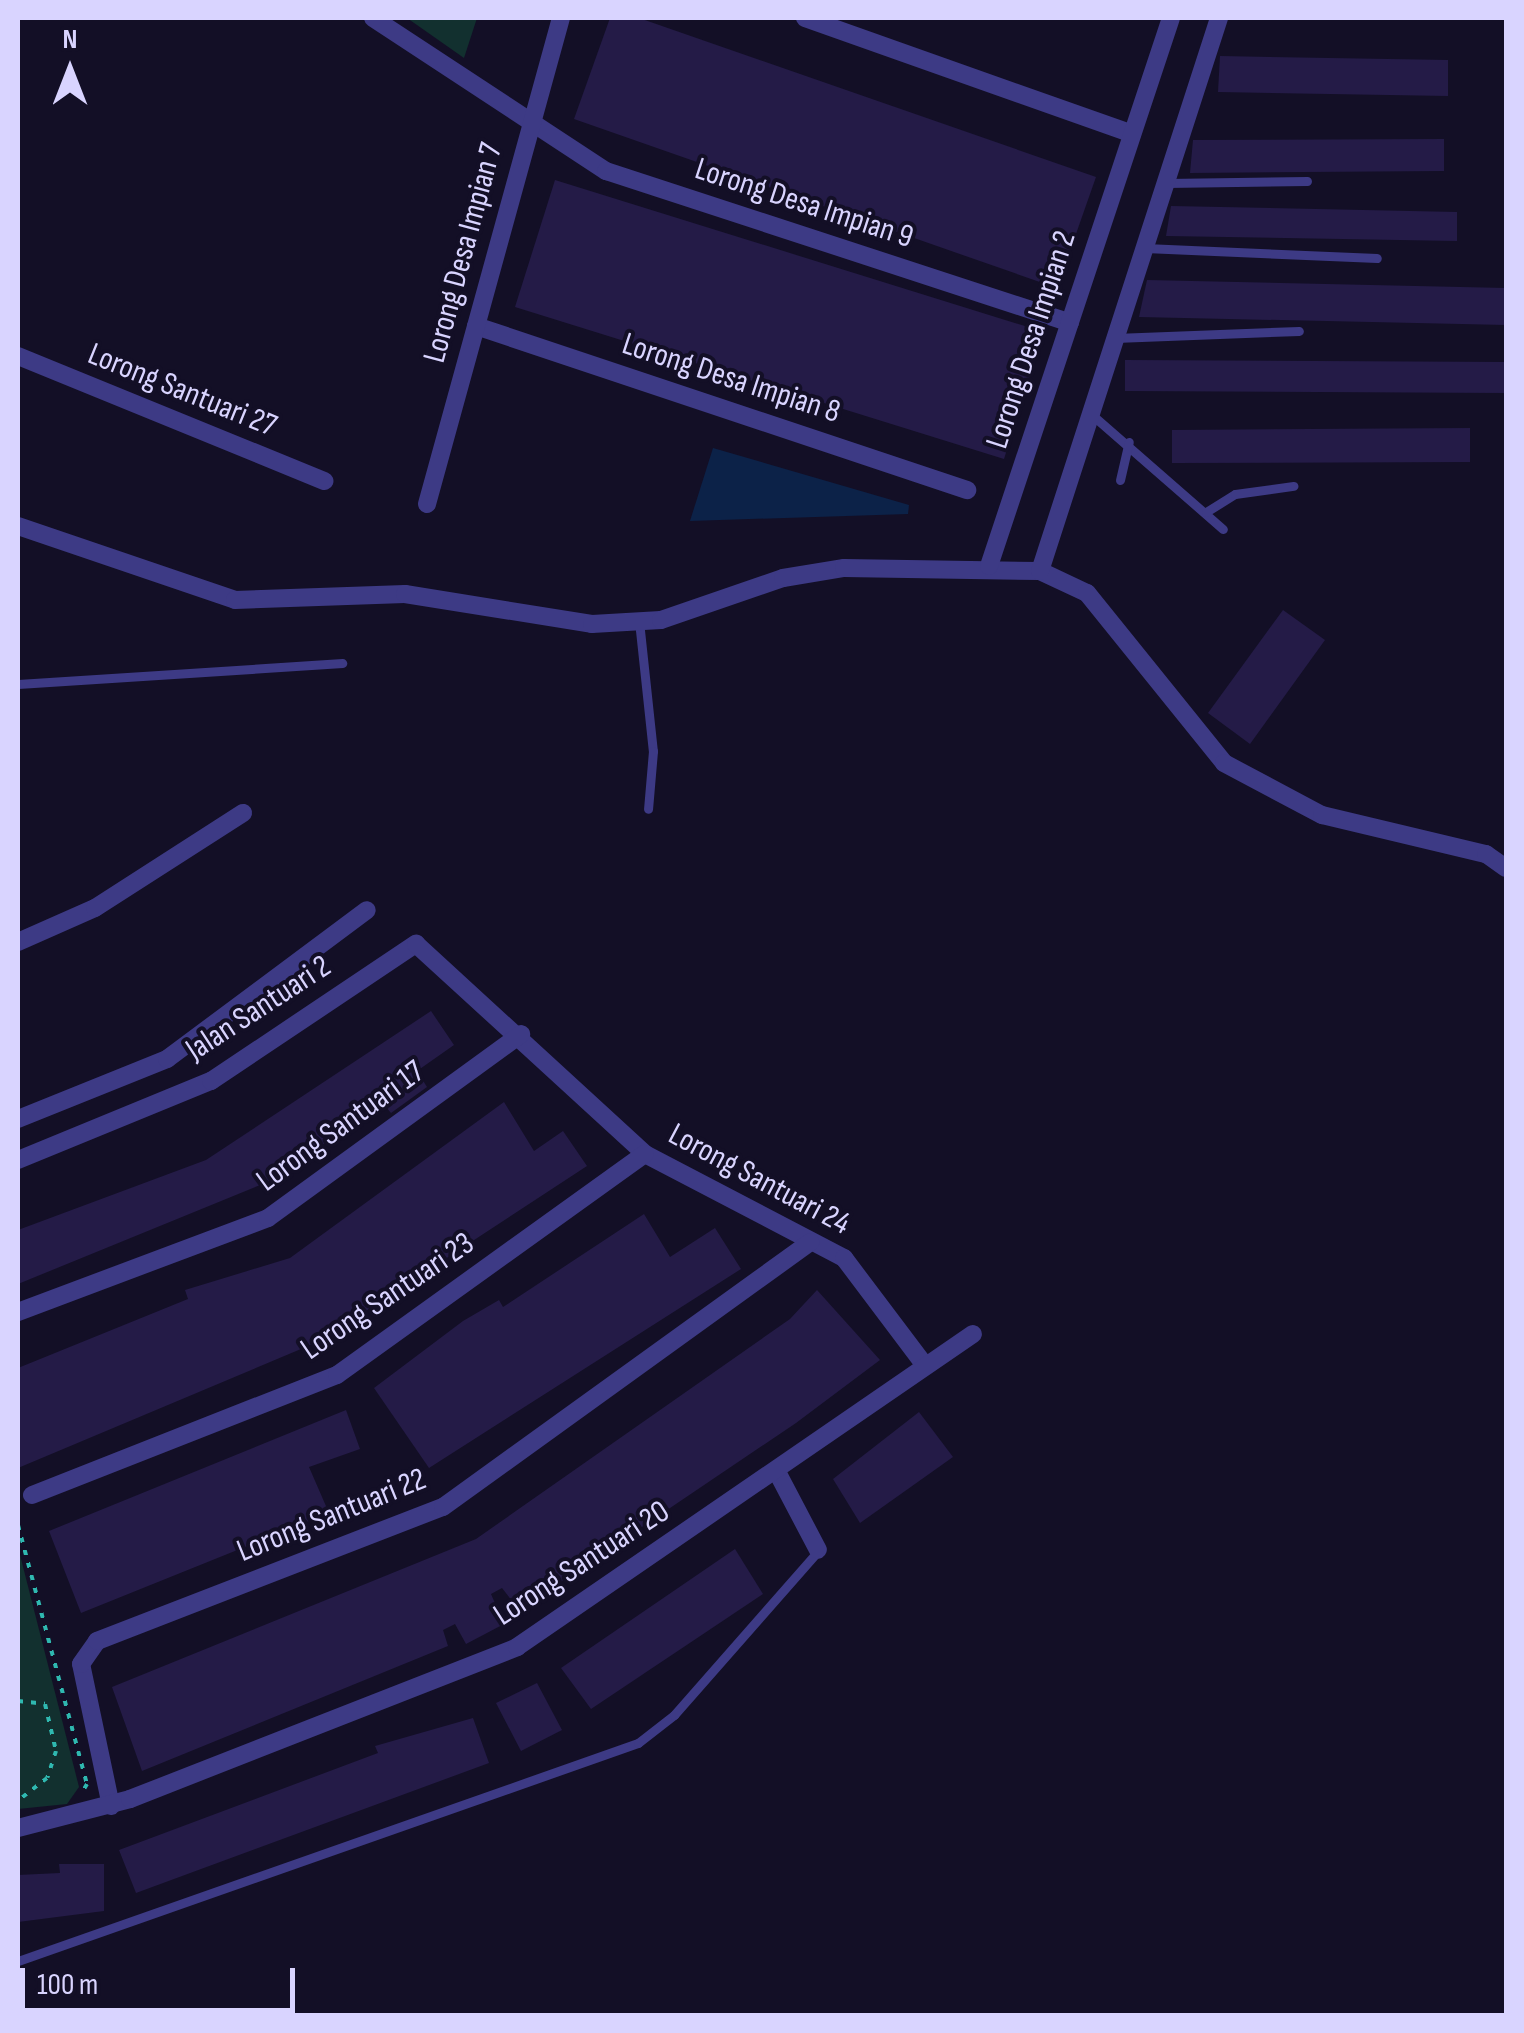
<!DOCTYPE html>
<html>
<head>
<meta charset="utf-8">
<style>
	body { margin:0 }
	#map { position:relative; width:1524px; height:2033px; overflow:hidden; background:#130f26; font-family:"Sofia Sans Condensed",sans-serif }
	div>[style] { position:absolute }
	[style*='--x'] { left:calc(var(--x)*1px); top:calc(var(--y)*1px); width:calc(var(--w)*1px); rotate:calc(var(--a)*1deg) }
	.green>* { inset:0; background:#12302f }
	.water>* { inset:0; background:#0c2248 }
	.building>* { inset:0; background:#241b47 }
	.path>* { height:4px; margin-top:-2px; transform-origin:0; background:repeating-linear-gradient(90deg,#2fb8b0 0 5px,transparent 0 13px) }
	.service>* { height:9px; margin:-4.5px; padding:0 4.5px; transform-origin:4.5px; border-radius:4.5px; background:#3d3a85 }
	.minor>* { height:18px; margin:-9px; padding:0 9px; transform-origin:9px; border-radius:9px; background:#3d3a85 }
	span { translate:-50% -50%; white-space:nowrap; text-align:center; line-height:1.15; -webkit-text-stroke:8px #130f26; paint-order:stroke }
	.street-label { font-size:32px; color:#d9d4ff }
	.frame { position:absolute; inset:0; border:20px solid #d9d4ff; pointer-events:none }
	.north { position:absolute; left:20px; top:20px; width:100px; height:100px; -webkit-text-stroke:8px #130f26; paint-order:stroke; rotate:0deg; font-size:28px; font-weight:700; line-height:40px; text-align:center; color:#d9d4ff }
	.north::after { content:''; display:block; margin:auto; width:35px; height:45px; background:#d9d4ff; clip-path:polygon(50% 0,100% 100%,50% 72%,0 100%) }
	.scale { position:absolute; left:20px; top:1968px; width:275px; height:45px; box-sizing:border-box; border:5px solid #d9d4ff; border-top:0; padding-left:12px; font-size:30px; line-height:35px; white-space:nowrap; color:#d9d4ff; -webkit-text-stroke:8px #130f26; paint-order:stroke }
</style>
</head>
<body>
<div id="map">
	<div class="green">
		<i style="clip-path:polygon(407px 18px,477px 18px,464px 58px)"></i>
		<i style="clip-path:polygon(18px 1547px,79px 1787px,67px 1804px,18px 1809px)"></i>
	</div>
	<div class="water">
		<i style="clip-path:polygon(713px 448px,909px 505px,908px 514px,690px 521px)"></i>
	</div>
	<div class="building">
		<i style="clip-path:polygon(610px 18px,639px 18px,1096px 177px,1057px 288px,574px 119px)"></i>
		<i style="clip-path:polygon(1220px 56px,1448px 60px,1448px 96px,1218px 92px)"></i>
		<i style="clip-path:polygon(1444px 139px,1444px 171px,1190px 173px,1193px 140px)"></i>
		<i style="clip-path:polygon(555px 180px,1044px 332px,1004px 459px,515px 307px)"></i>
		<i style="clip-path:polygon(1171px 206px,1457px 212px,1457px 241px,1166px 236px)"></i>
		<i style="clip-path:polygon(1147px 280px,1506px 288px,1506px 325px,1139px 317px)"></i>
		<i style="clip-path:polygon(1125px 360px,1506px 362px,1506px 393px,1125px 391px)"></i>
		<i style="clip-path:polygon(1470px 428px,1470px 462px,1172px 463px,1172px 430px)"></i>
		<i style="clip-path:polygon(1283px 610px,1325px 640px,1250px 744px,1208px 713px)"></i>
		<i style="clip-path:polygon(431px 1011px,454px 1045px,417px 1071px,427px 1087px,391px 1113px,386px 1107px,327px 1141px,287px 1174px,18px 1284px,18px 1230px,206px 1160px)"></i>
		<i style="clip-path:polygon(504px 1102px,534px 1151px,563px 1131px,587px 1166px,320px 1341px,18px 1468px,18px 1368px,188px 1299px,185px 1290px,290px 1258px)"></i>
		<i style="clip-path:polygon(644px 1214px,670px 1257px,715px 1228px,741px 1269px,429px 1468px,374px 1388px,463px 1321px,499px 1300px,503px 1307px)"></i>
		<i style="clip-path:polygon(817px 1290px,880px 1360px,796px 1423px,519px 1610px,502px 1588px,491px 1594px,504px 1624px,466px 1644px,455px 1624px,443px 1630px,448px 1646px,142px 1771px,112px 1687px,476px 1539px,790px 1319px)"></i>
		<i style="clip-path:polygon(346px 1410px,360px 1449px,309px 1467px,329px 1513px,81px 1613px,49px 1531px)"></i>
		<i style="clip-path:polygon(919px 1412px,953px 1457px,860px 1523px,833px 1479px)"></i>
		<i style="clip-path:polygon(735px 1549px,763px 1594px,591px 1709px,561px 1668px)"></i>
		<i style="clip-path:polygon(537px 1683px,562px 1730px,521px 1751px,496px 1703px)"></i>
		<i style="clip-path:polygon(473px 1718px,489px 1763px,136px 1893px,119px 1850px,378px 1753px,375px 1746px)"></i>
		<i style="clip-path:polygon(59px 1864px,104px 1864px,104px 1911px,18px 1922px,18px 1875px,60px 1873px)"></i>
	</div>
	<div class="path">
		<i style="--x:18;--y:1525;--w:268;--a:75.1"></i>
		<i style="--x:87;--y:1784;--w:12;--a:121"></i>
		<i style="--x:18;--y:1701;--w:27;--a:6"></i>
		<i style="--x:45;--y:1704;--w:48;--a:76.8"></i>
		<i style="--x:56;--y:1751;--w:28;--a:108"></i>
		<i style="--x:47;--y:1778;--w:37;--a:142"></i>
	</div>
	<div class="service">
		<i style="--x:1166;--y:183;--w:141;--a:-0.8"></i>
		<i style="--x:1145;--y:248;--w:232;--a:2.5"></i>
		<i style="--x:1115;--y:338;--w:184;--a:-2.2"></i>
		<i style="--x:1091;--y:414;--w:175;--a:41.1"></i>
		<i style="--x:1120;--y:480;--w:39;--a:-77"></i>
		<i style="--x:1206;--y:512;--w:34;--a:-32"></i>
		<i style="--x:1235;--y:494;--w:59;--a:-7.9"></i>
		<i style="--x:639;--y:621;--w:131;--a:83.9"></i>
		<i style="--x:653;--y:751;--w:58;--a:94.9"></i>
		<i style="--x:18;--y:684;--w:325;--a:-3.7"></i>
		<i style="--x:18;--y:1961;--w:657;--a:-19.37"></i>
		<i style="--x:638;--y:1743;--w:46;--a:-37.9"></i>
		<i style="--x:674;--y:1715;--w:218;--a:-48.7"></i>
	</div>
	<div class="minor">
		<i style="--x:373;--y:18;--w:279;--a:33.3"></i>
		<i style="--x:606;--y:171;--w:488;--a:18.1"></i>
		<i style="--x:805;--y:18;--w:347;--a:19.5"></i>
		<i style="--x:476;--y:326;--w:518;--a:18.47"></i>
		<i style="--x:18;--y:356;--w:331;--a:22.2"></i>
		<i style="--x:427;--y:504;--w:504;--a:-74.59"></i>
		<i style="--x:18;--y:526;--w:229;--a:18.8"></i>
		<i style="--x:235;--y:600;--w:170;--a:-2"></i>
		<i style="--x:405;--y:594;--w:189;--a:9.1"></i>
		<i style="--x:592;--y:624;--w:69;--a:-3.3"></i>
		<i style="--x:661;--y:620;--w:129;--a:-19"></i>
		<i style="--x:783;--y:578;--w:62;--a:-9.3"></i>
		<i style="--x:844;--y:568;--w:196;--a:0.9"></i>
		<i style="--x:1040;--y:571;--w:52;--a:25.1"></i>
		<i style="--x:1087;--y:593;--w:218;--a:51.1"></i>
		<i style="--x:1224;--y:763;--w:111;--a:28"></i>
		<i style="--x:1322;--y:815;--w:169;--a:13.4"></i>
		<i style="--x:1486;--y:854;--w:24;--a:35"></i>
		<i style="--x:989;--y:566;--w:577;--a:-71.63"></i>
		<i style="--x:1040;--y:571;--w:581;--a:-72.06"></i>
		<i style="--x:18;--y:942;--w:84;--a:-23.8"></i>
		<i style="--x:95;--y:908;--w:176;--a:-32.7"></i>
		<i style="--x:18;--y:1119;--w:161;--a:-21.9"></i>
		<i style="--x:167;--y:1059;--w:249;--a:-36.7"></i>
		<i style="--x:18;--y:1160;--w:209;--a:-22.3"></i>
		<i style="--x:211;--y:1081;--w:247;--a:-33.8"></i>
		<i style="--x:416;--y:944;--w:311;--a:42.5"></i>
		<i style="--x:645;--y:1154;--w:225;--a:27.6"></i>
		<i style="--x:844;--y:1258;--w:133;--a:53"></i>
		<i style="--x:18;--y:1312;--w:267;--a:-20.6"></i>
		<i style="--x:268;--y:1218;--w:313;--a:-36"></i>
		<i style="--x:776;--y:1470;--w:90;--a:62.3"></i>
		<i style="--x:32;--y:1495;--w:328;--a:-21.5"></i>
		<i style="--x:337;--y:1375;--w:379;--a:-35.7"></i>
		<i style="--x:111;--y:1806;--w:145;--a:-101.9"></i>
		<i style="--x:81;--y:1664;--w:28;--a:-55"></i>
		<i style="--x:97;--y:1641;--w:371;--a:-21.2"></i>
		<i style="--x:443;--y:1507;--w:453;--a:-35.8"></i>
		<i style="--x:18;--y:1828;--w:116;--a:-14.5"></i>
		<i style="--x:130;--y:1799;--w:416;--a:-21.4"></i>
		<i style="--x:517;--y:1647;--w:553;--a:-34.47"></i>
	</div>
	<div class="street-label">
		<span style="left:804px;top:204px;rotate:18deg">Lorong Desa Impian 9</span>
		<span style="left:464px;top:253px;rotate:-75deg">Lorong Desa Impian 7</span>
		<span style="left:1032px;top:340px;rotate:-72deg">Lorong Desa Impian 2</span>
		<span style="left:731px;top:379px;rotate:18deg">Lorong Desa Impian 8</span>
		<span style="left:182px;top:391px;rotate:22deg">Lorong Santuari 27</span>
		<span style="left:259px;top:1009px;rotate:-33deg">Jalan Santuari 2</span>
		<span style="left:341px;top:1127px;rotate:-36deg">Lorong Santuari 17</span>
		<span style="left:759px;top:1180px;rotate:28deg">Lorong Santuari 24</span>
		<span style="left:388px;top:1297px;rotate:-34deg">Lorong Santuari 23</span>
		<span style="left:332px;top:1516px;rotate:-22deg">Lorong Santuari 22</span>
		<span style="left:582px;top:1564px;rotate:-33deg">Lorong Santuari 20</span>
	</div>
	<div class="frame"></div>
	<div class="north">N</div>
	<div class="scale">100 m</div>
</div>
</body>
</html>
